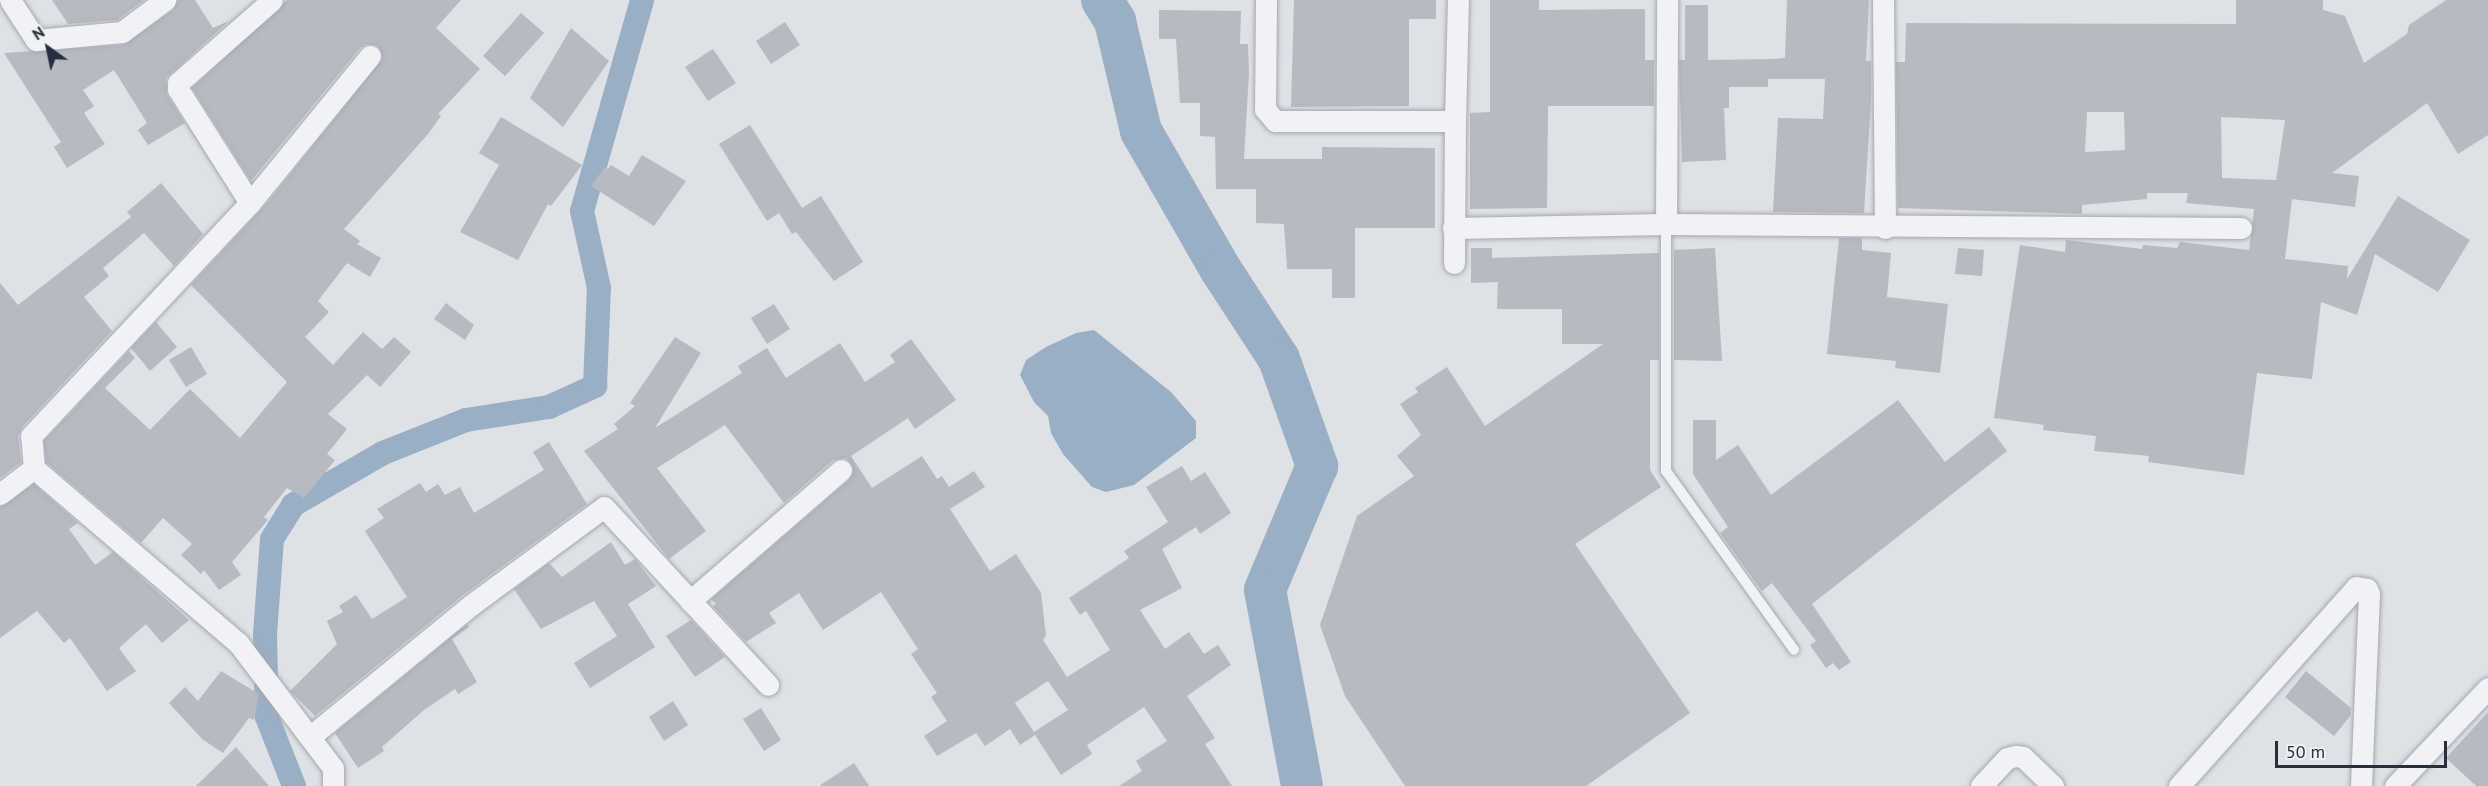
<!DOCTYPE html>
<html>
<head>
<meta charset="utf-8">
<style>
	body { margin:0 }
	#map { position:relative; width:2488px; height:786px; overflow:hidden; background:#dee1e6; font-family:"PT Sans",sans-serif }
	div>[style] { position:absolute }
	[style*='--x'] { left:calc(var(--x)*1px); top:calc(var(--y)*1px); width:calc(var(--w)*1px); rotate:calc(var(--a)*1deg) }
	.water>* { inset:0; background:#9bafc4 }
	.canal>* { height:24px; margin:-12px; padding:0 12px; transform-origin:12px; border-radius:12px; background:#9bafc4 }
	.river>* { height:42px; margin:-21px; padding:0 21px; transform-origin:21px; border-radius:21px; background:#9bafc4 }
	.building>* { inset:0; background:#b5bac3 }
	.roads { filter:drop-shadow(0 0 2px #a4a8b0) drop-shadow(0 0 2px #a4a8b0) }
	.lane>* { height:10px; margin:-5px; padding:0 5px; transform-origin:5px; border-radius:5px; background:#f0f2f5 }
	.street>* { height:21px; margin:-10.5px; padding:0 10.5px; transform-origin:10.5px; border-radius:10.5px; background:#f0f2f5 }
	span { translate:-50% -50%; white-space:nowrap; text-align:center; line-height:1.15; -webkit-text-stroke:4.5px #edf0f4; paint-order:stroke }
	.north { position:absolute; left:18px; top:18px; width:60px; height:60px; -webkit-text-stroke:4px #edf0f4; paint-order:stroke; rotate:327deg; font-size:16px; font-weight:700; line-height:24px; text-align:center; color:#282f3c }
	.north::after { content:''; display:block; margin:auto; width:21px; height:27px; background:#282f3c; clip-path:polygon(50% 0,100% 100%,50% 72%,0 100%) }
	.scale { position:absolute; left:2275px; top:741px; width:172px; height:27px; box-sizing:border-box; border:3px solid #282f3c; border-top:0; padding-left:8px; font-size:18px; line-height:21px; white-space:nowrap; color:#282f3c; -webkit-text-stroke:4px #edf0f4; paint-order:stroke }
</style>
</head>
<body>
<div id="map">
	<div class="water">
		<i style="clip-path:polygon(1094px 330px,1171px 392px,1196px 421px,1196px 438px,1134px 485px,1106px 492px,1092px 487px,1063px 454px,1051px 433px,1048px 416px,1034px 402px,1020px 375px,1026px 360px,1046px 347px,1076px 333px)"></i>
	</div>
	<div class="canal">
		<i style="--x:294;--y:786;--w:74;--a:-111.4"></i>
		<i style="--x:267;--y:717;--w:83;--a:-91.4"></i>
		<i style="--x:265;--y:634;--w:95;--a:-85.8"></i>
		<i style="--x:272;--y:539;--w:40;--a:-58"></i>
		<i style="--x:293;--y:505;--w:104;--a:-30"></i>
		<i style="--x:383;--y:453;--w:89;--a:-21.7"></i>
		<i style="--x:466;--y:420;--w:84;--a:-8.9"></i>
		<i style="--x:549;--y:407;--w:51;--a:-24.5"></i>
		<i style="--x:595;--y:386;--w:98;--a:-87.7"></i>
		<i style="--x:599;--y:288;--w:79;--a:-102.4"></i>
		<i style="--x:582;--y:211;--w:219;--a:-74.1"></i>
	</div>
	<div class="river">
		<i style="--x:1102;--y:0;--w:25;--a:58"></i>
		<i style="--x:1115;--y:21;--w:113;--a:76.7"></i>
		<i style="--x:1141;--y:131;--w:160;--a:60.1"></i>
		<i style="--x:1221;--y:270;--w:106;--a:56.9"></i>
		<i style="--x:1279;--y:359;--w:114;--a:70.4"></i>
		<i style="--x:1317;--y:466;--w:134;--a:112.8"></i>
		<i style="--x:1265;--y:590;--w:199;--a:79.3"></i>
	</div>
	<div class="building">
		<i style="clip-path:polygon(52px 0,144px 0,117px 20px,68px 24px)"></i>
		<i style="clip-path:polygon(178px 0,195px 0,213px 28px,229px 21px,166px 78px,167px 95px,185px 123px,148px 145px,138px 130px,147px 123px,114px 70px,83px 90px,94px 106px,84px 113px,105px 144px,67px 168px,54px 147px,61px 142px,4px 53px,124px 45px,173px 10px)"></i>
		<i style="clip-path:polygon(287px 0,461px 0,436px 28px,480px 69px,438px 114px,441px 116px,428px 134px,344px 229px,360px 241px,357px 244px,381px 258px,370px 277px,347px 263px,318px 301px,329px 312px,305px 337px,333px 365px,363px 332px,382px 349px,394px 337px,411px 352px,380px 387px,367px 375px,328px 414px,347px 429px,327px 454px,335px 460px,304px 498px,287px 488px,264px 517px,268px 520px,232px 562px,241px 575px,219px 590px,204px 570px,201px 574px,181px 555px,192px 544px,163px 518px,141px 543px,46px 462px,44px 441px,129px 351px,135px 358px,105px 388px,150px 430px,190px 389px,240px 438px,287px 382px,191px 285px,269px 201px,382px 59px,378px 46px,366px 44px,360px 48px,251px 181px,192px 88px)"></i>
		<i style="clip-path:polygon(1294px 0,1436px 0,1436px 19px,1409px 19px,1409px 106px,1291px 107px)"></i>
		<i style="clip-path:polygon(1490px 0,1539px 0,1539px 10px,1645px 9px,1645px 60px,1654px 60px,1654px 106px,1548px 106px,1547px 208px,1470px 209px,1470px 113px,1490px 112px)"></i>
		<i style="clip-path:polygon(1787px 0,1869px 0,1866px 61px,1871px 61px,1871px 101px,1864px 213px,1773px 212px,1778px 118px,1823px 119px,1825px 79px,1768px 79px,1768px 87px,1729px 87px,1729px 108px,1724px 108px,1726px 160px,1682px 162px,1679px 60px,1685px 60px,1685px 5px,1708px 5px,1708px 60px,1773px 59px,1785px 58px)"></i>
		<i style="clip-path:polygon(evenodd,2236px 0,2323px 0,2323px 10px,2345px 16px,2364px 63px,2407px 34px,2409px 25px,2446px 0,2488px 0,2488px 135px,2458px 154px,2427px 103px,2332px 173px,2359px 176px,2355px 207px,2292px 199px,2285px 259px,2348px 266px,2347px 279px,2398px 196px,2470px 240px,2438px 292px,2375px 254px,2357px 315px,2321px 302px,2312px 379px,2257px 373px,2244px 475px,2148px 462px,2149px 456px,2094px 451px,2096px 436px,2043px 430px,2044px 425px,1994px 418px,2020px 245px,2065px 252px,2066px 240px,2142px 249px,2143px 245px,2177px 248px,2180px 242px,2249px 250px,2254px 209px,2186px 203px,2188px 193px,2147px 193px,2147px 199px,2082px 205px,2082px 214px,1898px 208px,1896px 62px,1905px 62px,1906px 23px,2236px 24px,2236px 0,2087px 112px,2124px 112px,2125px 150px,2085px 152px,2087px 112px,2236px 0,2221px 117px,2285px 120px,2276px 180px,2222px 178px,2221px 117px)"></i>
		<i style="clip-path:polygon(1159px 10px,1241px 11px,1240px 44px,1248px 44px,1249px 73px,1244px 159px,1322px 159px,1322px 147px,1435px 148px,1435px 228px,1355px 228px,1355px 298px,1332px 298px,1332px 269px,1287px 269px,1284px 224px,1256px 223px,1256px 189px,1216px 189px,1215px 137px,1200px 136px,1200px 103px,1180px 103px,1176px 39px,1159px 39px)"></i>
		<i style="clip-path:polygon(521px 13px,544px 33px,505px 76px,483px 56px)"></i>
		<i style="clip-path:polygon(785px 22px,800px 45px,771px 64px,756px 41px)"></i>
		<i style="clip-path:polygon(571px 28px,609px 61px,563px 127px,530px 98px)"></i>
		<i style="clip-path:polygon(713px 49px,736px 83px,708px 101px,685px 67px)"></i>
		<i style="clip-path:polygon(501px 117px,582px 165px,551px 206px,548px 204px,518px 260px,460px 232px,499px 165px,479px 153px)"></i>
		<i style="clip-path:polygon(750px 125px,802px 208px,821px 196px,863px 262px,834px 281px,796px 232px,792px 234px,779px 213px,767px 221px,719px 144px)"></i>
		<i style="clip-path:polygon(642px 155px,686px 181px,654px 226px,591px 186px,605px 167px,608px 169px,611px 165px,629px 176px)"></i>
		<i style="clip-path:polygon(161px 183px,203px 234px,174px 266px,144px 233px,103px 268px,109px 276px,84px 297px,112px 331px,22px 427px,18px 437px,21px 462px,0 478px,0 283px,18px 305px,131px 217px,127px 212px)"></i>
		<i style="clip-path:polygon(1839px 238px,1862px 238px,1862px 250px,1891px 253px,1887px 297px,1948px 304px,1940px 373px,1895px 368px,1896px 361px,1827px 354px)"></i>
		<i style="clip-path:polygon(1471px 248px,1492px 248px,1492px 258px,1659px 253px,1659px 360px,1650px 360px,1650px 470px,1661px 487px,1575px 544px,1690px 713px,1586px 786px,1405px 786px,1345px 696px,1320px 625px,1357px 516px,1414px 476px,1397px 456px,1421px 435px,1400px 404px,1418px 392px,1415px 388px,1447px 367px,1485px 426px,1603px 344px,1562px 344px,1562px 309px,1497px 309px,1498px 282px,1471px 283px)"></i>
		<i style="clip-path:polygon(1715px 248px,1722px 361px,1674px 360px,1674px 250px)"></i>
		<i style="clip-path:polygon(1958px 248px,1984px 250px,1982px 276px,1955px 274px)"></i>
		<i style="clip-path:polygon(446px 303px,474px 325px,465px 340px,434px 319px)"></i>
		<i style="clip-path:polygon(774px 304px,790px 329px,767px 344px,751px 318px)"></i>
		<i style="clip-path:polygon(156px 322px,177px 347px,150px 371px,131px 348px)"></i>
		<i style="clip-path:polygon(evenodd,675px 337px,701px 353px,655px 428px,742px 373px,738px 366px,767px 348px,786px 378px,840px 343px,865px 382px,895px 362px,890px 355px,911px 339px,956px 400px,915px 429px,908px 418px,851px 456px,872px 488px,922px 456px,937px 479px,942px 476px,949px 487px,974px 471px,985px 487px,950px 509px,990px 571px,1016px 554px,1041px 593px,1046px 635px,1043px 640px,1067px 677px,1110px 650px,1086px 611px,1080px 615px,1069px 598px,1129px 558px,1124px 551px,1168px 522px,1146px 487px,1182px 466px,1191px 481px,1205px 472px,1231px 513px,1200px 534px,1196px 527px,1162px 549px,1182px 588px,1140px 610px,1165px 649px,1189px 632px,1204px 654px,1218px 645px,1231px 665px,1187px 696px,1215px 738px,1205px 744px,1232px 786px,1119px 786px,1142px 771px,1136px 761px,1167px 741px,1144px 707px,1087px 745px,1092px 754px,1061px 775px,1035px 735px,1020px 745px,1010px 729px,985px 746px,976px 733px,937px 756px,924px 736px,947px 721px,931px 697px,937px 693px,911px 654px,918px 649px,881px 592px,823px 630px,799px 593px,769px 613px,776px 623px,746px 642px,713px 606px,716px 604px,711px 599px,849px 480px,853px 467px,846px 458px,833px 460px,784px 503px,725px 425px,657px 468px,706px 531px,669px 559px,584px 451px,618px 429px,614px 424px,635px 406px,630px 403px,675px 337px,1048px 681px,1068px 710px,1034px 732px,1015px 703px,1048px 681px)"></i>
		<i style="clip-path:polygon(191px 347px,207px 374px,186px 387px,169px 360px)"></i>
		<i style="clip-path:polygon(1898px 400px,1945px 462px,1989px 427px,2007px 451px,1812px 604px,1851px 662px,1839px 670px,1833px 663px,1826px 668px,1810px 645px,1816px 641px,1772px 583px,1762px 591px,1720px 533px,1728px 527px,1693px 474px,1693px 420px,1716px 420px,1716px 460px,1738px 445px,1771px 495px)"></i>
		<i style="clip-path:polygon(549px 442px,587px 504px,463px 595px,315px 716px,290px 691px,337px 644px,327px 621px,343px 612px,339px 606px,356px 595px,372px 619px,407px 597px,365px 531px,384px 518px,377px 509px,420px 483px,426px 492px,438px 484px,445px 495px,460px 487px,474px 513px,544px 470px,533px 452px)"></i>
		<i style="clip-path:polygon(34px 484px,78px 523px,69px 529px,95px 565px,113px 552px,189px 620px,162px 643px,146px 624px,119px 648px,136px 671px,107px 691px,70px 638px,64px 643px,37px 611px,0 638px,0 507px)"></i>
		<i style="clip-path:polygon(611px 542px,625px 565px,635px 559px,656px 586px,628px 604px,655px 647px,590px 688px,574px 663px,617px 636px,594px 601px,541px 629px,514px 589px,549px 563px,562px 577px)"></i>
		<i style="clip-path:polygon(691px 620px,725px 657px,695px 677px,666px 636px)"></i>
		<i style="clip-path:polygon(467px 624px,469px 627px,452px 639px,477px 682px,458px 694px,455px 689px,424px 710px,382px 747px,384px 751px,358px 768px,335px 733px)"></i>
		<i style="clip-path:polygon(221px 671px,259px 694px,254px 720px,249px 718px,223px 753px,202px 739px,169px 703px,185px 687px,198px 701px)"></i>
		<i style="clip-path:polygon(2306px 671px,2351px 708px,2351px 715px,2334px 736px,2285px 697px)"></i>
		<i style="clip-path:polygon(673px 701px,688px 725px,664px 741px,649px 717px)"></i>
		<i style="clip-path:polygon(761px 708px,781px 740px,764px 751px,743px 719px)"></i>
		<i style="clip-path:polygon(2488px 712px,2488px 786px,2476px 786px,2446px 758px)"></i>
		<i style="clip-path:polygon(236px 747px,269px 786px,196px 786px)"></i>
		<i style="clip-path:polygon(854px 763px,869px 786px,819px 786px)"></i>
	</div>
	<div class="roads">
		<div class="lane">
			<i style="--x:1666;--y:224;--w:247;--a:90"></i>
			<i style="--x:1666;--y:471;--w:220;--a:54.4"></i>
		</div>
		<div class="street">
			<i style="--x:10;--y:0;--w:48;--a:57"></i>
			<i style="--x:36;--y:40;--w:86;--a:-5.3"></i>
			<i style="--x:122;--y:32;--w:54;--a:-36.7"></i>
			<i style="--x:1266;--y:0;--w:109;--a:90.5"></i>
			<i style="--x:1265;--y:109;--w:16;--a:50"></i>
			<i style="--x:1275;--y:121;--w:180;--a:0"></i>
			<i style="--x:1455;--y:121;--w:121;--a:-88.6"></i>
			<i style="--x:1883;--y:0;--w:228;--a:89.5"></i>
			<i style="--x:250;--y:203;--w:135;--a:-122.3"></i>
			<i style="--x:178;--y:89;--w:6;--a:-90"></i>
			<i style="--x:178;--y:83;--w:125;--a:-41.4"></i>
			<i style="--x:1666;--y:224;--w:224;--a:-89.7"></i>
			<i style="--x:1453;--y:228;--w:213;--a:-1.1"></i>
			<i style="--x:1666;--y:224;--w:575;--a:0.4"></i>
			<i style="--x:1454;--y:263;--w:142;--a:-89.6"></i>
			<i style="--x:0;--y:494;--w:43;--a:-37.4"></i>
			<i style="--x:690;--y:601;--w:200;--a:-40.9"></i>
			<i style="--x:311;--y:736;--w:207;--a:-39.3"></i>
			<i style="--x:471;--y:605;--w:165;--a:-36.4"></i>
			<i style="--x:604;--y:507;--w:242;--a:47.3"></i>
			<i style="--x:333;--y:786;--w:18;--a:-90"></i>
			<i style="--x:333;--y:768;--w:157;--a:-127.2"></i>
			<i style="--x:238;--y:643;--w:269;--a:-139.4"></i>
			<i style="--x:34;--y:468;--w:32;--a:-95"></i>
			<i style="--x:31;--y:436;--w:320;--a:-46.8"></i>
			<i style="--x:250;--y:203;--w:190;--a:-50.8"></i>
			<i style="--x:1981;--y:786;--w:38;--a:-47"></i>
			<i style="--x:2007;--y:758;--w:9;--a:-13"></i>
			<i style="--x:2016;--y:756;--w:7;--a:8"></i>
			<i style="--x:2023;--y:757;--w:42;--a:44"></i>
			<i style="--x:2179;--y:786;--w:266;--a:-48.3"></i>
			<i style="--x:2356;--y:587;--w:11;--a:10"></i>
			<i style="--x:2367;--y:589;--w:5;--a:68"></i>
			<i style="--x:2369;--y:594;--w:192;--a:92.4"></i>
			<i style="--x:2395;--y:786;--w:135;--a:-46.5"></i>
		</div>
	</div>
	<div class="north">N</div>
	<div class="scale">50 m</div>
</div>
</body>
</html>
